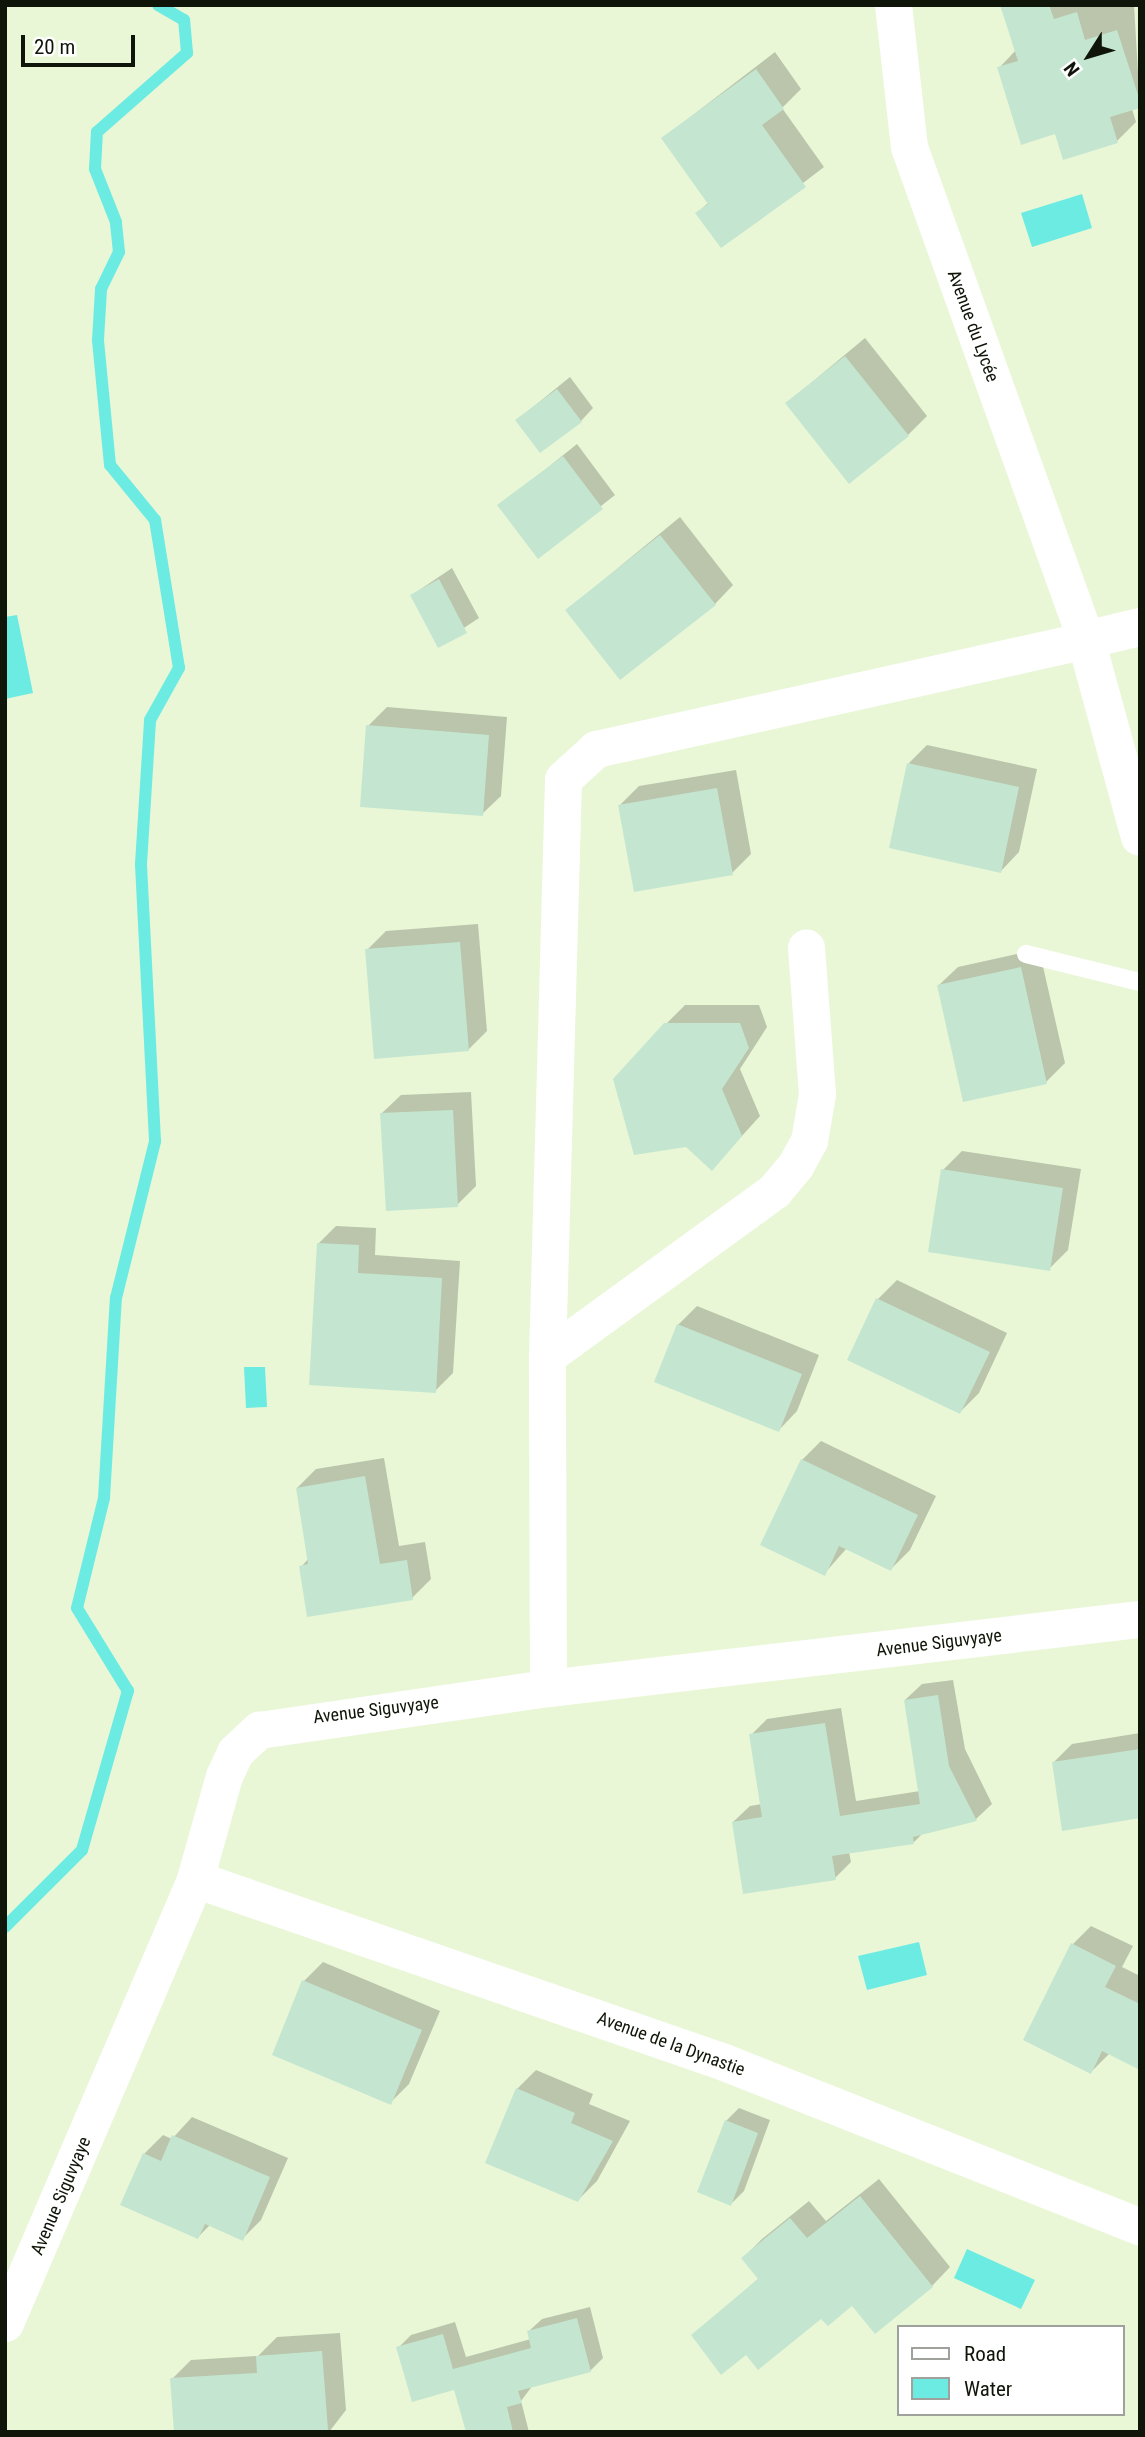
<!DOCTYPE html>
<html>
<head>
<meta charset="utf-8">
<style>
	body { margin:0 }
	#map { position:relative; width:1145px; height:2437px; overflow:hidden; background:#e9f7d6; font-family:"Roboto Condensed",sans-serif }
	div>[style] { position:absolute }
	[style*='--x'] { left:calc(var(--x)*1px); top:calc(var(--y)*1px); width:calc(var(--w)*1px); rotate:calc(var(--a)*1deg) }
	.water>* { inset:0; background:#6cebe3 }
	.shadow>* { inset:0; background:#0003 }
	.stream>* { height:12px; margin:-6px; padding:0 6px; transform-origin:6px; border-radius:6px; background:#6cebe3 }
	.building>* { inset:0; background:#c4e6d1 }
	.service>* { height:18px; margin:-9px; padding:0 9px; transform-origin:9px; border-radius:9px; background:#fff }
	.minor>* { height:37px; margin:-18.5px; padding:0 18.5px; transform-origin:18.5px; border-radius:18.5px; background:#fff }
	.tertiary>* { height:38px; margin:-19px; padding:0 19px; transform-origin:19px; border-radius:19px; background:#fff }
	span { translate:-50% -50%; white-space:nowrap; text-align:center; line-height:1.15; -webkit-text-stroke:5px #fefffe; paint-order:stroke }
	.street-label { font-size:18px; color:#101509 }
	.frame { position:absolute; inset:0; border:7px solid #101509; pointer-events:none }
	.legend { position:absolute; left:897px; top:2325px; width:228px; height:91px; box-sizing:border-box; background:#fefffe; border:2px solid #9fa19c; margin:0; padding:9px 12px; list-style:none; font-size:21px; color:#101509 }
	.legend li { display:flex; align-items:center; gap:14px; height:35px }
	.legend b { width:35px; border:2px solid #9fa19c }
	.north { position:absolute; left:1054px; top:21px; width:70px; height:70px; -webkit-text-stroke:5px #fefffe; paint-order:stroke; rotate:233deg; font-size:19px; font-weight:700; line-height:28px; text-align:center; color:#101509 }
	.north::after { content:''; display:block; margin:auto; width:24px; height:32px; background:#101509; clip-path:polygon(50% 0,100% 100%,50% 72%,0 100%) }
	.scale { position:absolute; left:21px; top:35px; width:114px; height:32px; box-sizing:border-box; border:4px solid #101509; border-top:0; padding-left:9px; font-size:21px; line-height:24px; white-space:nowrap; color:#101509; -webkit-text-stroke:5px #fefffe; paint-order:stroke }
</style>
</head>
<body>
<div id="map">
	<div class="water">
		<i style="clip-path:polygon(1082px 194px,1092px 228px,1032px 247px,1021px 213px)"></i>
		<i style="clip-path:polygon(17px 615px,33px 693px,5px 699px,5px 617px)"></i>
		<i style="clip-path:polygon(244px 1367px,265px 1367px,267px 1407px,246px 1408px)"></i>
		<i style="clip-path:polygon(919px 1942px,927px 1975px,867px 1990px,858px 1956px)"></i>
		<i style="clip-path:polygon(967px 2249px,1035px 2280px,1021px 2309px,954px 2278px)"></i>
	</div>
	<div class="shadow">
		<i style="clip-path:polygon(1004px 5px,1134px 5px,1140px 106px,1132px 109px,1136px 122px,1117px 141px,1056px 132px,999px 68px,1016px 50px)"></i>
		<i style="clip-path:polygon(775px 52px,801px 89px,782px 108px,824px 167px,721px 246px,697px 213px,709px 202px,663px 138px)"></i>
		<i style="clip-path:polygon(865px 338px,927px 416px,908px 435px,787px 403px)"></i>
		<i style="clip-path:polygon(570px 377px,593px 408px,581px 421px,517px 420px)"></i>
		<i style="clip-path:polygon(577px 444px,615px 495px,538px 556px,500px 506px)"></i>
		<i style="clip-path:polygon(680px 517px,733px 585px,715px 604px,567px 610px)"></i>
		<i style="clip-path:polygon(452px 568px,479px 618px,438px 645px,412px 595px)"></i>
		<i style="clip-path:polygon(387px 707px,507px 717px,501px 796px,482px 814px,368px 726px)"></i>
		<i style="clip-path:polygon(927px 745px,1037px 769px,1019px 852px,1001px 871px,909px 763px)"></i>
		<i style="clip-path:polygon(736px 770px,751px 854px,732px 873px,620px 805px,639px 786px)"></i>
		<i style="clip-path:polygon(478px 924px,487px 1031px,468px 1050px,367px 950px,386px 931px)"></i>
		<i style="clip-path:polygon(1039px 949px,1065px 1063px,1046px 1082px,939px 985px,958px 967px)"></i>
		<i style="clip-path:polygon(685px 1005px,759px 1005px,767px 1027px,740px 1069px,760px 1116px,712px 1169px,666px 1024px)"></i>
		<i style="clip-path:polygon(471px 1092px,476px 1186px,457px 1205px,382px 1113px,401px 1095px)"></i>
		<i style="clip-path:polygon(962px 1151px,1081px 1169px,1068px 1250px,1049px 1269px,943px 1170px)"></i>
		<i style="clip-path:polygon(336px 1226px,376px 1228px,375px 1255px,460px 1261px,453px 1373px,435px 1391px,318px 1244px)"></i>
		<i style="clip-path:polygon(897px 1280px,1007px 1333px,979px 1393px,960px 1412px,849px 1359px,878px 1299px)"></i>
		<i style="clip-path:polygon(697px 1306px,819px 1355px,797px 1411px,779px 1430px,678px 1325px)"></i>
		<i style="clip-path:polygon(821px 1441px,936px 1496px,910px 1550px,891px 1569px,847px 1548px,824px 1574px,802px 1460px)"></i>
		<i style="clip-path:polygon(384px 1458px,399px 1546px,425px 1542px,431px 1579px,412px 1598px,301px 1567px,309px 1558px,297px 1488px,316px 1469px)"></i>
		<i style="clip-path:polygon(953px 1680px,965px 1749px,992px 1804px,976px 1819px,923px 1833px,914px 1842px,849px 1852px,851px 1862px,835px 1878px,733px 1822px,750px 1806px,762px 1804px,751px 1735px,767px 1719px,841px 1708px,856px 1801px,920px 1791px,905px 1700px,922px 1684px)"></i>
		<i style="clip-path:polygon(1140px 1733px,1140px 1817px,1053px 1763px,1072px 1744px)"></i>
		<i style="clip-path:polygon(1091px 1926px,1133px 1946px,1122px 1967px,1140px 1976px,1140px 2068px,1110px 2053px,1091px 2072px,1072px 1945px)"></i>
		<i style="clip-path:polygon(323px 1962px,440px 2011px,409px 2084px,390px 2103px,304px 1981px)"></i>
		<i style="clip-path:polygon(536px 2070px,593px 2094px,589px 2104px,630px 2121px,597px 2181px,578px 2200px,517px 2089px)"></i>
		<i style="clip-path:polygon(739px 2108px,770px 2120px,744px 2191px,731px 2204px,726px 2121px)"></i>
		<i style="clip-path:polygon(192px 2117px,288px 2158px,261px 2220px,242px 2239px,210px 2225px,198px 2237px,144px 2154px,163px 2135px,172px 2139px)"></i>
		<i style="clip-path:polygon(879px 2179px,950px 2267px,932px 2286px,875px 2331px,853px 2303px,747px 2353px,693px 2336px,759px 2278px,743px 2258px,762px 2239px,809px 2201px,826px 2221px)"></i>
		<i style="clip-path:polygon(590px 2307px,603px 2358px,590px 2371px,533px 2385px,521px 2401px,529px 2432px,467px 2432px,455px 2388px,398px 2348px,411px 2335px,455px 2322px,466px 2357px,531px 2339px,529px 2331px,542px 2319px)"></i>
		<i style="clip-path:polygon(340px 2333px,346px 2410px,329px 2432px,176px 2432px,172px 2379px,191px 2360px,258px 2356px,277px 2337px)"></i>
	</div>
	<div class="stream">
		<i style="--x:5;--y:1927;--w:109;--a:-45"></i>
		<i style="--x:82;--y:1850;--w:166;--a:-73.9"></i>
		<i style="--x:128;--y:1691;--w:97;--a:-121.6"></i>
		<i style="--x:77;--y:1608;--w:113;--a:-76.2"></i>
		<i style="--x:104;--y:1498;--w:200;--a:-86.6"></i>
		<i style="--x:116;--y:1298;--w:162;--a:-76"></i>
		<i style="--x:155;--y:1141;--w:277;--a:-92.9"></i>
		<i style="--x:141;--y:864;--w:144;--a:-86.4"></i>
		<i style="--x:150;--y:720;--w:60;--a:-60.9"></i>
		<i style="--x:179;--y:668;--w:150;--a:-99.2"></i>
		<i style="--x:155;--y:520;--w:71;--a:-129.3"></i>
		<i style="--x:110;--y:465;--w:126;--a:-95.5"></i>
		<i style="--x:98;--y:340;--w:51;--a:-86.6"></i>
		<i style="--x:101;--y:289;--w:41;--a:-64.1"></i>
		<i style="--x:119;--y:252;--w:30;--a:-96"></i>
		<i style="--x:116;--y:222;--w:57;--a:-111.6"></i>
		<i style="--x:95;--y:169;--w:37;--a:-87"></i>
		<i style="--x:97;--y:132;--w:120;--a:-41.3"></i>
		<i style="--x:187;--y:53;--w:33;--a:-95"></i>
		<i style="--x:184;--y:20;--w:30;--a:-150"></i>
	</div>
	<div class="building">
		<i style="clip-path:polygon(1000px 5px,1049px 5px,1054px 19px,1077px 12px,1085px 40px,1117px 30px,1140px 101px,1140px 108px,1110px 117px,1118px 143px,1063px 160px,1055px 134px,1021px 145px,997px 67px,1018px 61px)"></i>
		<i style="clip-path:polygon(756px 69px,784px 109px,762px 125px,806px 187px,721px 248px,695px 213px,708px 204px,661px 138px)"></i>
		<i style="clip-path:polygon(845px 356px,909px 436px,849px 484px,785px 403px)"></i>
		<i style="clip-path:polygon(557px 389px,582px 422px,540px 453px,515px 420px)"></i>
		<i style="clip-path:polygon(563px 456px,603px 509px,538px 559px,497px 505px)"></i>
		<i style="clip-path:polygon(660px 535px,716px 605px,620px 680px,565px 610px)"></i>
		<i style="clip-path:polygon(439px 579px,467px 633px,438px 648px,410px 595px)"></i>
		<i style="clip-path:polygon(366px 725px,489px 735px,483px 816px,360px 807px)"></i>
		<i style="clip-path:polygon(907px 763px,1019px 787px,1001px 873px,889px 848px)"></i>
		<i style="clip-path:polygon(717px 788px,733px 875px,634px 892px,618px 805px)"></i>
		<i style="clip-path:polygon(460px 942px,469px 1051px,374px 1059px,365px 949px)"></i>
		<i style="clip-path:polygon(1021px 967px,1047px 1084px,963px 1102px,937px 985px)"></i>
		<i style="clip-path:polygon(664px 1023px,740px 1023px,749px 1048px,722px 1089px,742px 1136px,712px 1171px,686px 1147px,634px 1155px,613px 1079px)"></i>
		<i style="clip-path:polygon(453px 1110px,458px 1207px,386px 1211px,380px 1113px)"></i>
		<i style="clip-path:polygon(941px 1169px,1063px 1188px,1050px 1271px,928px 1252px)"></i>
		<i style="clip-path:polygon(317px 1243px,359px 1245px,358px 1273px,442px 1278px,436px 1393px,309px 1385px)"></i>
		<i style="clip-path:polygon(876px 1298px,990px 1352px,960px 1414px,847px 1360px)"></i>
		<i style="clip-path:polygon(677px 1324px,802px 1374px,779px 1432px,654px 1382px)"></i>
		<i style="clip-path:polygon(801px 1459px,918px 1515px,891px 1571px,839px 1546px,825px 1576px,760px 1545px)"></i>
		<i style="clip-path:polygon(365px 1476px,380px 1564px,407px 1560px,413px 1600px,307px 1617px,299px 1566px,308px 1564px,296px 1488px)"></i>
		<i style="clip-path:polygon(938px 1695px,949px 1766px,977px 1821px,913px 1837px,914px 1844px,832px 1856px,836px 1880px,743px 1894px,732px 1822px,762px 1817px,749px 1734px,825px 1723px,840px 1816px,920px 1804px,904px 1700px)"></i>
		<i style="clip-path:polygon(1140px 1749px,1140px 1818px,1062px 1831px,1052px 1762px)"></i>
		<i style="clip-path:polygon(1071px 1943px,1116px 1966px,1105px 1987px,1140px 2004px,1140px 2070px,1102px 2051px,1091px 2074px,1023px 2040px)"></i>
		<i style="clip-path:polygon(302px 1980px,422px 2030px,391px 2105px,272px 2055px)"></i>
		<i style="clip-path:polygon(516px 2088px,575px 2113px,571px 2123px,613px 2141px,578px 2202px,485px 2163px)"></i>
		<i style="clip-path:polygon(725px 2120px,758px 2133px,731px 2206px,697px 2192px)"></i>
		<i style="clip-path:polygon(172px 2135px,270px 2177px,243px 2241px,205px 2224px,198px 2239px,120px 2205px,143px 2153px,161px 2161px)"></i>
		<i style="clip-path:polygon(860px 2196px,933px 2287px,875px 2334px,852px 2306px,828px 2326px,821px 2319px,758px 2370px,746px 2355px,721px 2375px,691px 2335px,758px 2279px,741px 2258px,790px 2218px,807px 2238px)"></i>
		<i style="clip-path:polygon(577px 2318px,591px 2372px,518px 2391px,522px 2403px,507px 2407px,513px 2432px,466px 2432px,454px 2390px,412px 2402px,396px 2347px,443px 2334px,453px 2369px,531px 2348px,527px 2331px)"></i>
		<i style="clip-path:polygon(322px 2351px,328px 2430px,174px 2432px,170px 2378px,257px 2373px,256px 2356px)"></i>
	</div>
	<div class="service">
		<i style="--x:1026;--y:954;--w:117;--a:13.8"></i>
	</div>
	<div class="minor">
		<i style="--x:547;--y:1356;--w:281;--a:-36"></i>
		<i style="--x:774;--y:1191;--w:33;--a:-50"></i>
		<i style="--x:795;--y:1166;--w:29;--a:-61"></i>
		<i style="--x:809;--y:1141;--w:48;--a:-80.3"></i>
		<i style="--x:817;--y:1094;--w:147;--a:-94.3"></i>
		<i style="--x:548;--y:1688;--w:332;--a:-90.2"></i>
		<i style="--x:547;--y:1356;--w:577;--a:-88.41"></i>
		<i style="--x:563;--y:779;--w:45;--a:-42.3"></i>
		<i style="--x:596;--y:749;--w:502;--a:-12.54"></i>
		<i style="--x:1086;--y:640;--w:524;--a:-109.75"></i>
		<i style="--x:909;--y:147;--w:143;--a:-96.4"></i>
		<i style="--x:195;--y:1879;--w:560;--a:19.08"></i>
		<i style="--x:724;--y:2062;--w:448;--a:21.6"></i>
		<i style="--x:5;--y:2323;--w:483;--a:-66.8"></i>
		<i style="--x:195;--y:1879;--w:107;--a:-74.3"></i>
		<i style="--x:224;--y:1776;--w:26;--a:-65"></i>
		<i style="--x:235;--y:1752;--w:33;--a:-43"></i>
		<i style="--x:259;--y:1730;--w:292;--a:-8.3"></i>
		<i style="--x:548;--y:1688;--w:596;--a:-6.65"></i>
	</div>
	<div class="tertiary">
		<i style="--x:1140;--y:627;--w:56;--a:166.5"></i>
		<i style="--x:1086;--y:640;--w:204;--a:74.7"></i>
	</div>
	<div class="street-label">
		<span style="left:973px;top:326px;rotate:70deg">Avenue du Lycée</span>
		<span style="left:939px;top:1643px;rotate:-7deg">Avenue Siguvyaye</span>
		<span style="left:376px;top:1710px;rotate:-7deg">Avenue Siguvyaye</span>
		<span style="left:671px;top:2044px;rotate:20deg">Avenue de la Dynastie</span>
		<span style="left:61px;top:2196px;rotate:-67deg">Avenue Siguvyaye</span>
	</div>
	<div class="frame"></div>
	<ul class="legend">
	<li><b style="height:9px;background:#fff"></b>Road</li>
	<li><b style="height:19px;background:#6cebe3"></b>Water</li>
	</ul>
	<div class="north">N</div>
	<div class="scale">20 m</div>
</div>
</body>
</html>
